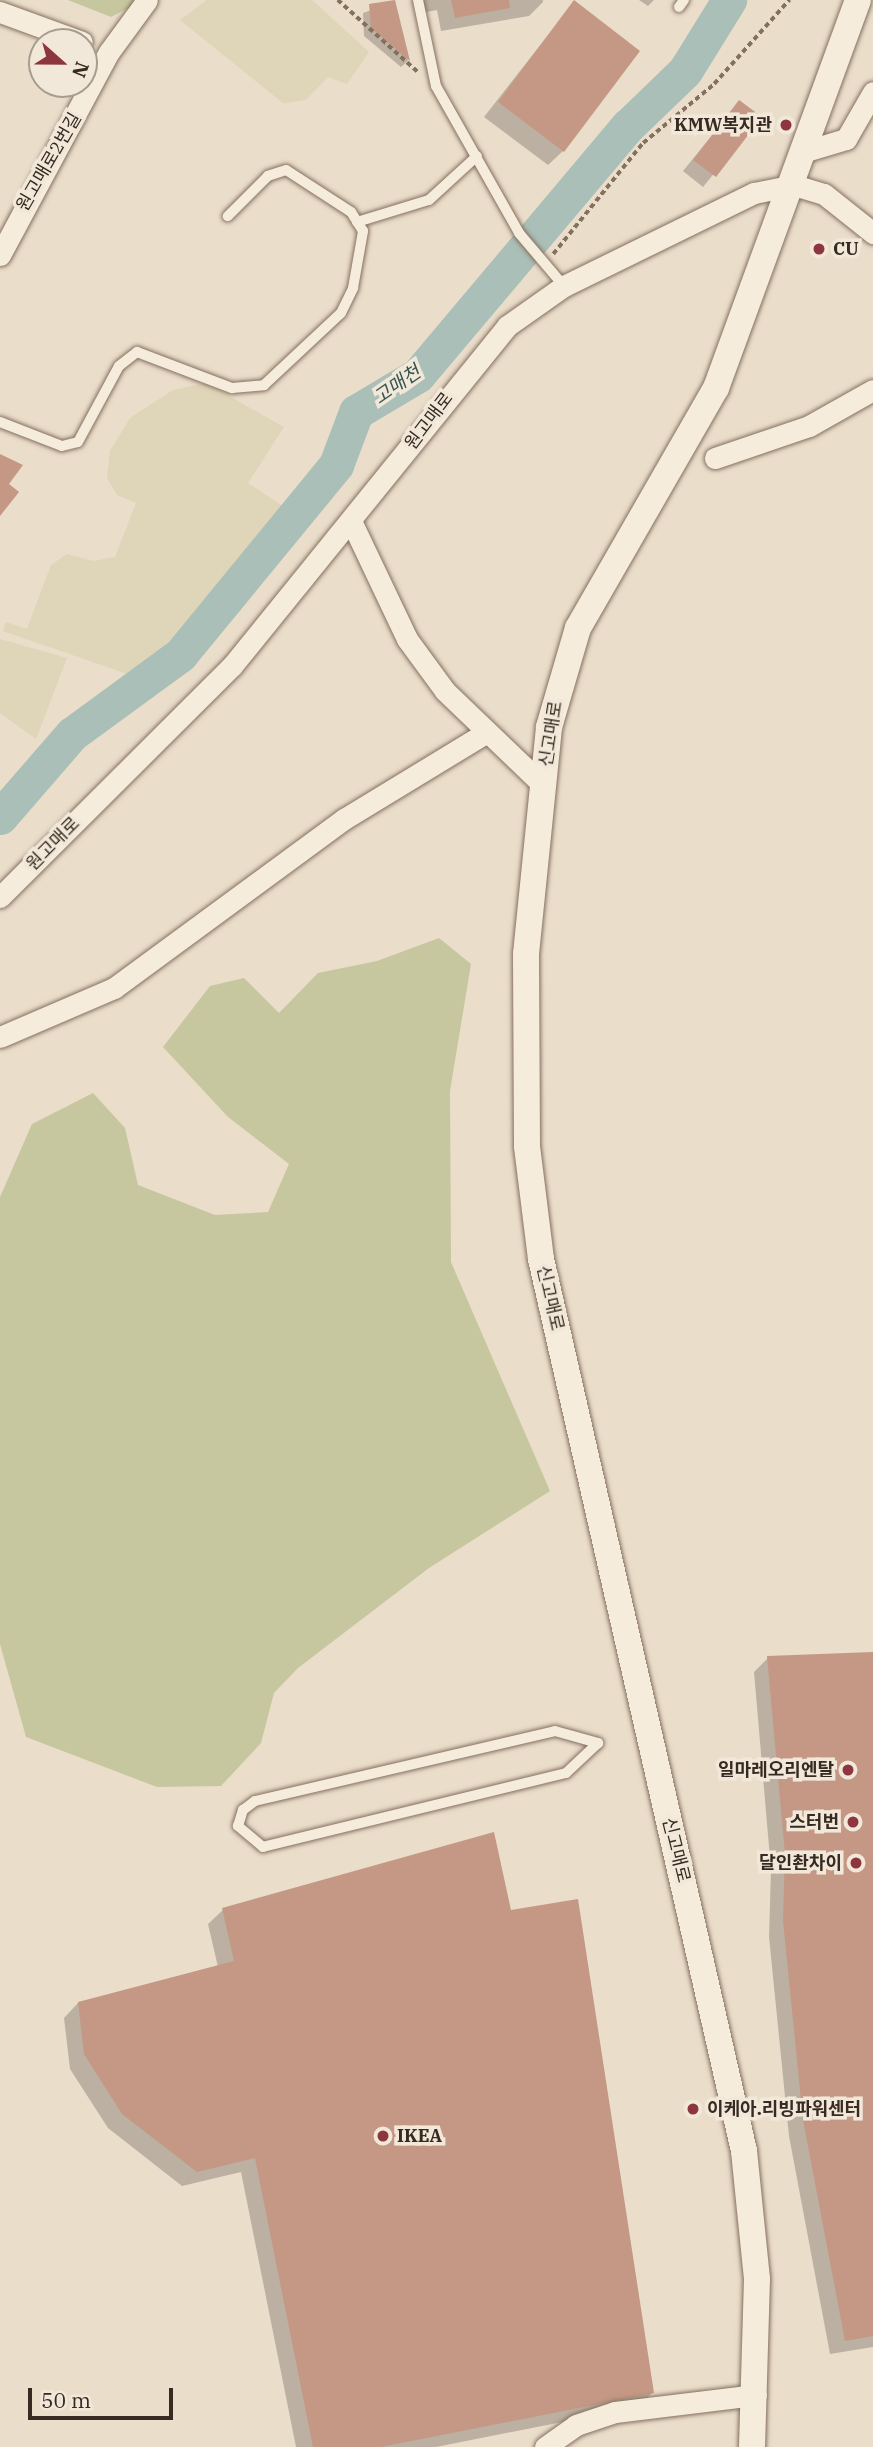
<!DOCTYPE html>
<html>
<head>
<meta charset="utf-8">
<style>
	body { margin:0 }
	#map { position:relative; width:873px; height:2447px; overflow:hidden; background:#eaddca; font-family:"IBM Plex Serif","Noto Sans KR",serif }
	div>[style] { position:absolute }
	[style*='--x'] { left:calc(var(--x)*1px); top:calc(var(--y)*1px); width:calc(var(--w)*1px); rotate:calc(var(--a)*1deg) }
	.farmland>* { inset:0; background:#dfd5b8 }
	.green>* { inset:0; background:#c7c79f }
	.shadow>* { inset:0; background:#0003 }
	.river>* { height:35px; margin:-17.5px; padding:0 17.5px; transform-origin:17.5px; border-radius:17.5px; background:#aabfb7 }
	.building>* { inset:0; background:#c49884 }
	.path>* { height:3.5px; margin-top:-1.75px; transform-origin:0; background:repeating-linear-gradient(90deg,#857060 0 5px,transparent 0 8.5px) }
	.roads { filter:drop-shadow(0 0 2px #857060) drop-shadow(0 0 2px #857060) }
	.service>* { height:10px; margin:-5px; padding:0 5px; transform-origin:5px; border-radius:5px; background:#f6ecdc }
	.minor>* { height:21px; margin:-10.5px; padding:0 10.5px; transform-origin:10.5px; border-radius:10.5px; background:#f6ecdc }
	.tertiary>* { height:26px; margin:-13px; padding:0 13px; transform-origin:13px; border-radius:13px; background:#f6ecdc }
	.dots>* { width:19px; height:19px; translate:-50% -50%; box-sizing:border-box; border:4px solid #f2e8d9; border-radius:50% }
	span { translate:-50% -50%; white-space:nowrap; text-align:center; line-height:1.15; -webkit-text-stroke:7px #f2e8d9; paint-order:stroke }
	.poi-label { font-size:18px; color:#372a22; font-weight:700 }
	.right { translate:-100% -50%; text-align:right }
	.left { translate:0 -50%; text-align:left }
	.street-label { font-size:18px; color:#372a22 }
	.water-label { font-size:19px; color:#335550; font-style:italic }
	.north { position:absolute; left:28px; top:28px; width:70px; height:70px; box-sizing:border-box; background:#f2e8d9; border:2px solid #a79c90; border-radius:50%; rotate:111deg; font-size:19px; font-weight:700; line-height:28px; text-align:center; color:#372a22 }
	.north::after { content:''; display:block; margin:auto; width:24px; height:32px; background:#8e3640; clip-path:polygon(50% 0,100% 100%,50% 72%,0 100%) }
	.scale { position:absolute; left:28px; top:2388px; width:145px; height:32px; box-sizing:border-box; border:4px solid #372a22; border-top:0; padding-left:9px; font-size:21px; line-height:24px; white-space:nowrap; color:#372a22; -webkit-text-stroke:5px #f2e8d9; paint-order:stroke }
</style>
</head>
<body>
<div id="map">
	<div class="farmland">
		<i style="clip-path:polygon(207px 0,312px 0,369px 52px,347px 84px,328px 77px,306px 100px,283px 103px,180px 20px)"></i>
		<i style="clip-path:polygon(206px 383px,284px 427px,248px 483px,290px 511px,240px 572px,133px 676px,3px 631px,6px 622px,27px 629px,51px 565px,67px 554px,93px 561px,115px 557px,136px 503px,117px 495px,107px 478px,110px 451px,130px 418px,173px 390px)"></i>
		<i style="clip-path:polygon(0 639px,67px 658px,36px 739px,0 713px)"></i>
	</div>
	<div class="green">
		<i style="clip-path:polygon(68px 0,144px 0,111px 17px)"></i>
		<i style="clip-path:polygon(439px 938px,471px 964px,450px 1091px,451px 1262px,550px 1491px,429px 1568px,298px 1668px,274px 1693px,261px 1743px,221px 1786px,157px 1787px,26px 1737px,0 1644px,0 1197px,32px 1124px,93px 1093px,125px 1128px,138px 1185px,215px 1215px,268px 1212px,289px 1164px,228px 1117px,163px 1047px,210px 986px,244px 978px,279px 1013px,318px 973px,377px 961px)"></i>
	</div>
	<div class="shadow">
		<i style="clip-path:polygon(413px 0,543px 0,543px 2px,529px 16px,441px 31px,437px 10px,416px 14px)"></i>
		<i style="clip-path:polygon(639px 0,654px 0,648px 6px)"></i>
		<i style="clip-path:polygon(394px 2px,408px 61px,401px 67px,364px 36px,363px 13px)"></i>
		<i style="clip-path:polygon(574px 2px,563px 151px,548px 165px,484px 117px)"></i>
		<i style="clip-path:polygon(739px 102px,759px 118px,703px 187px,683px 171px)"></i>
		<i style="clip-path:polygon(873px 1653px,873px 2347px,830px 2354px,789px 2136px,769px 1937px,771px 1870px,754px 1672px,768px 1658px)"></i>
		<i style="clip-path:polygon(223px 1910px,510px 1912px,653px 2392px,638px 2407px,436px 2447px,296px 2447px,241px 2172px,182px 2186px,108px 2128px,70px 2069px,64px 2018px,78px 2003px,218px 1967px,208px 1924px)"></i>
	</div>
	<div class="river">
		<i style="--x:0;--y:817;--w:110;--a:-49.1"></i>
		<i style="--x:72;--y:734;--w:134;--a:-36.2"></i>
		<i style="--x:180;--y:655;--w:246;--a:-50.6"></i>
		<i style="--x:336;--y:465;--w:57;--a:-69.3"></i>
		<i style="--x:356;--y:412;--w:72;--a:-30.8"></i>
		<i style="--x:418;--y:375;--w:326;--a:-49.9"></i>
		<i style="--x:628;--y:126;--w:79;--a:-44"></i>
		<i style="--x:685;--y:71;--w:84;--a:-58.2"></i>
	</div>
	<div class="building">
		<i style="clip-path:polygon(395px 0,410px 61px,371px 28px,369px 4px)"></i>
		<i style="clip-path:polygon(451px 0,509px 0,510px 8px,455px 18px)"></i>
		<i style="clip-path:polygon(574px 0,640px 51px,564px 152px,498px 102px)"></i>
		<i style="clip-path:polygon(739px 100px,762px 117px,716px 177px,693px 160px)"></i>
		<i style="clip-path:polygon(0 454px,23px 465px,9px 484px,19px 492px,0 516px)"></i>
		<i style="clip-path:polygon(873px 1652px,873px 2336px,845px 2341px,803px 2120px,783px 1921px,785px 1854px,767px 1656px)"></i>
		<i style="clip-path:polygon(494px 1832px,511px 1910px,578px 1899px,654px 2393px,381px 2447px,313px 2447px,255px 2158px,197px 2172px,122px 2114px,84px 2054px,78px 2002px,234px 1961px,222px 1908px)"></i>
	</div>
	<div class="path">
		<i style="--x:338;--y:0;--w:108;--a:42"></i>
		<i style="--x:553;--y:254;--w:143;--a:-51"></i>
		<i style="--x:643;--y:143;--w:92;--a:-39.7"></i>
		<i style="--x:714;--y:84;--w:113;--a:-48.2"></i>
	</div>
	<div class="roads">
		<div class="service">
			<i style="--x:418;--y:0;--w:88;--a:78.2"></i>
			<i style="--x:436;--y:86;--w:169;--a:60.5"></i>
			<i style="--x:519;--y:233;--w:70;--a:49.7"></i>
			<i style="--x:679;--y:7;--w:9;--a:-54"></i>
			<i style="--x:357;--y:222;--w:75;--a:-17"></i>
			<i style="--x:429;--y:200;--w:65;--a:-42.5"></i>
			<i style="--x:0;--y:422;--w:66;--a:21.2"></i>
			<i style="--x:62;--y:446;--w:16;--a:-14"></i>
			<i style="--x:78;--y:442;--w:86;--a:-61.7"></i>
			<i style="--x:119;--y:366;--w:23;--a:-38"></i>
			<i style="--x:137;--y:352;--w:102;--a:20.8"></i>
			<i style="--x:232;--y:388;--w:32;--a:-5"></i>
			<i style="--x:264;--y:385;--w:105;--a:-43.1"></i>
			<i style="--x:341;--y:313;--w:28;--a:-64"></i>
			<i style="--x:353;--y:288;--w:58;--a:-80"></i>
			<i style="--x:363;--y:231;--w:22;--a:-122"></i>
			<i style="--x:351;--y:212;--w:77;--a:-147.1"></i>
			<i style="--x:286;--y:170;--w:19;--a:162"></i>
			<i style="--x:268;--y:176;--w:57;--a:135"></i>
			<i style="--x:555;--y:1731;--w:45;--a:15.6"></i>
			<i style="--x:598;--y:1743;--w:44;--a:136.8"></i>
			<i style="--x:566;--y:1773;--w:312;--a:166.3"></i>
			<i style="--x:263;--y:1847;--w:33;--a:-140"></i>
			<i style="--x:238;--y:1826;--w:17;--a:-73"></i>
			<i style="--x:243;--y:1810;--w:15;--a:-37"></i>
			<i style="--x:255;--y:1801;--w:308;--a:-13.1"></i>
		</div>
		<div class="minor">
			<i style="--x:0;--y:12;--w:87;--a:20.1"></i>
			<i style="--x:806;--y:151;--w:42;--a:-16.7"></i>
			<i style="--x:846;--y:139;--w:54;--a:-60.1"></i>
			<i style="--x:0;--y:255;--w:230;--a:-61.8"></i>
			<i style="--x:109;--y:52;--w:64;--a:-53.8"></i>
			<i style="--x:715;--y:458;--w:99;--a:-18.8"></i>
			<i style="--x:809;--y:426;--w:73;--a:-29.4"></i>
			<i style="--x:352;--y:523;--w:128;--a:64.6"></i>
			<i style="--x:407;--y:639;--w:64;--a:53.8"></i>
			<i style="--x:445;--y:691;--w:136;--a:43.8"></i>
			<i style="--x:0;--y:897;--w:327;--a:-44.9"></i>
			<i style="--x:232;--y:666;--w:437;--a:-51"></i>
			<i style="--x:507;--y:326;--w:70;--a:-35.1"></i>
			<i style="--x:564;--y:286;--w:212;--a:-26.1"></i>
			<i style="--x:754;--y:193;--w:41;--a:-11.3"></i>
			<i style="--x:794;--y:185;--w:31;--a:17"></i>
			<i style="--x:824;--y:194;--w:63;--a:38.5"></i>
			<i style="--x:0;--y:1037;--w:124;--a:-23.3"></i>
			<i style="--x:114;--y:988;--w:285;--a:-36.3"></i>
			<i style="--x:344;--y:819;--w:167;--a:-31.3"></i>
			<i style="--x:545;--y:2447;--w:38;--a:-35"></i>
			<i style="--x:576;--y:2425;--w:41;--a:-18.4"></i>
			<i style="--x:615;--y:2412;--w:142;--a:-6.9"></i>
		</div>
		<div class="tertiary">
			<i style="--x:752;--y:2447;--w:168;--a:-88.3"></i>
			<i style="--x:757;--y:2279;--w:129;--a:-95.8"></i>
			<i style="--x:744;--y:2151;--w:915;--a:-102.82"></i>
			<i style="--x:541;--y:1259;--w:114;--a:-97.1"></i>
			<i style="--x:527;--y:1146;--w:192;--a:-90.3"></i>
			<i style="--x:526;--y:954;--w:228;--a:-84.2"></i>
			<i style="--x:549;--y:727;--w:103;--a:-73.7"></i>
			<i style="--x:578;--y:628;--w:277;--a:-60.1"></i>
			<i style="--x:716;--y:388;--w:413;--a:-69.9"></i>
		</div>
	</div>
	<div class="dots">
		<i style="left:786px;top:125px;background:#8e3640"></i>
		<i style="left:819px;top:249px;background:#8e3640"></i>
		<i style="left:848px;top:1770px;background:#8e3640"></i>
		<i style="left:853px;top:1822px;background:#8e3640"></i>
		<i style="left:856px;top:1863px;background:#8e3640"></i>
		<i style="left:693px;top:2109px;background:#8e3640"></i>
		<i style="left:383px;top:2136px;background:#8e3640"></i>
	</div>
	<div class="poi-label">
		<span class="right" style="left:772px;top:125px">KMW복지관</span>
		<span class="left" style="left:833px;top:249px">CU</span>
		<span class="right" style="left:834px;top:1770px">일마레오리엔탈</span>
		<span class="right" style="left:839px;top:1822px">스터번</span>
		<span class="right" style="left:842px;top:1863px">달인촨차이</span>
		<span class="left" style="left:707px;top:2109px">이케아.리빙파워센터</span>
		<span class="left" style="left:397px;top:2136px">IKEA</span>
	</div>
	<div class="street-label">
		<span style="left:49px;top:162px;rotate:-60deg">원고매로2번길</span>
		<span style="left:429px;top:421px;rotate:-53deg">원고매로</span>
		<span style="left:551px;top:734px;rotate:-81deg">신고매로</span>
		<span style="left:53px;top:844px;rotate:-45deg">원고매로</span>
		<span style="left:550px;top:1298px;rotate:77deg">신고매로</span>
		<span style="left:676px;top:1850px;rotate:76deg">신고매로</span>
	</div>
	<div class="water-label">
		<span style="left:397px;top:385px;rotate:-35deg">고매천</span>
	</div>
	<div class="north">N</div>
	<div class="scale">50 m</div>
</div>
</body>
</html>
